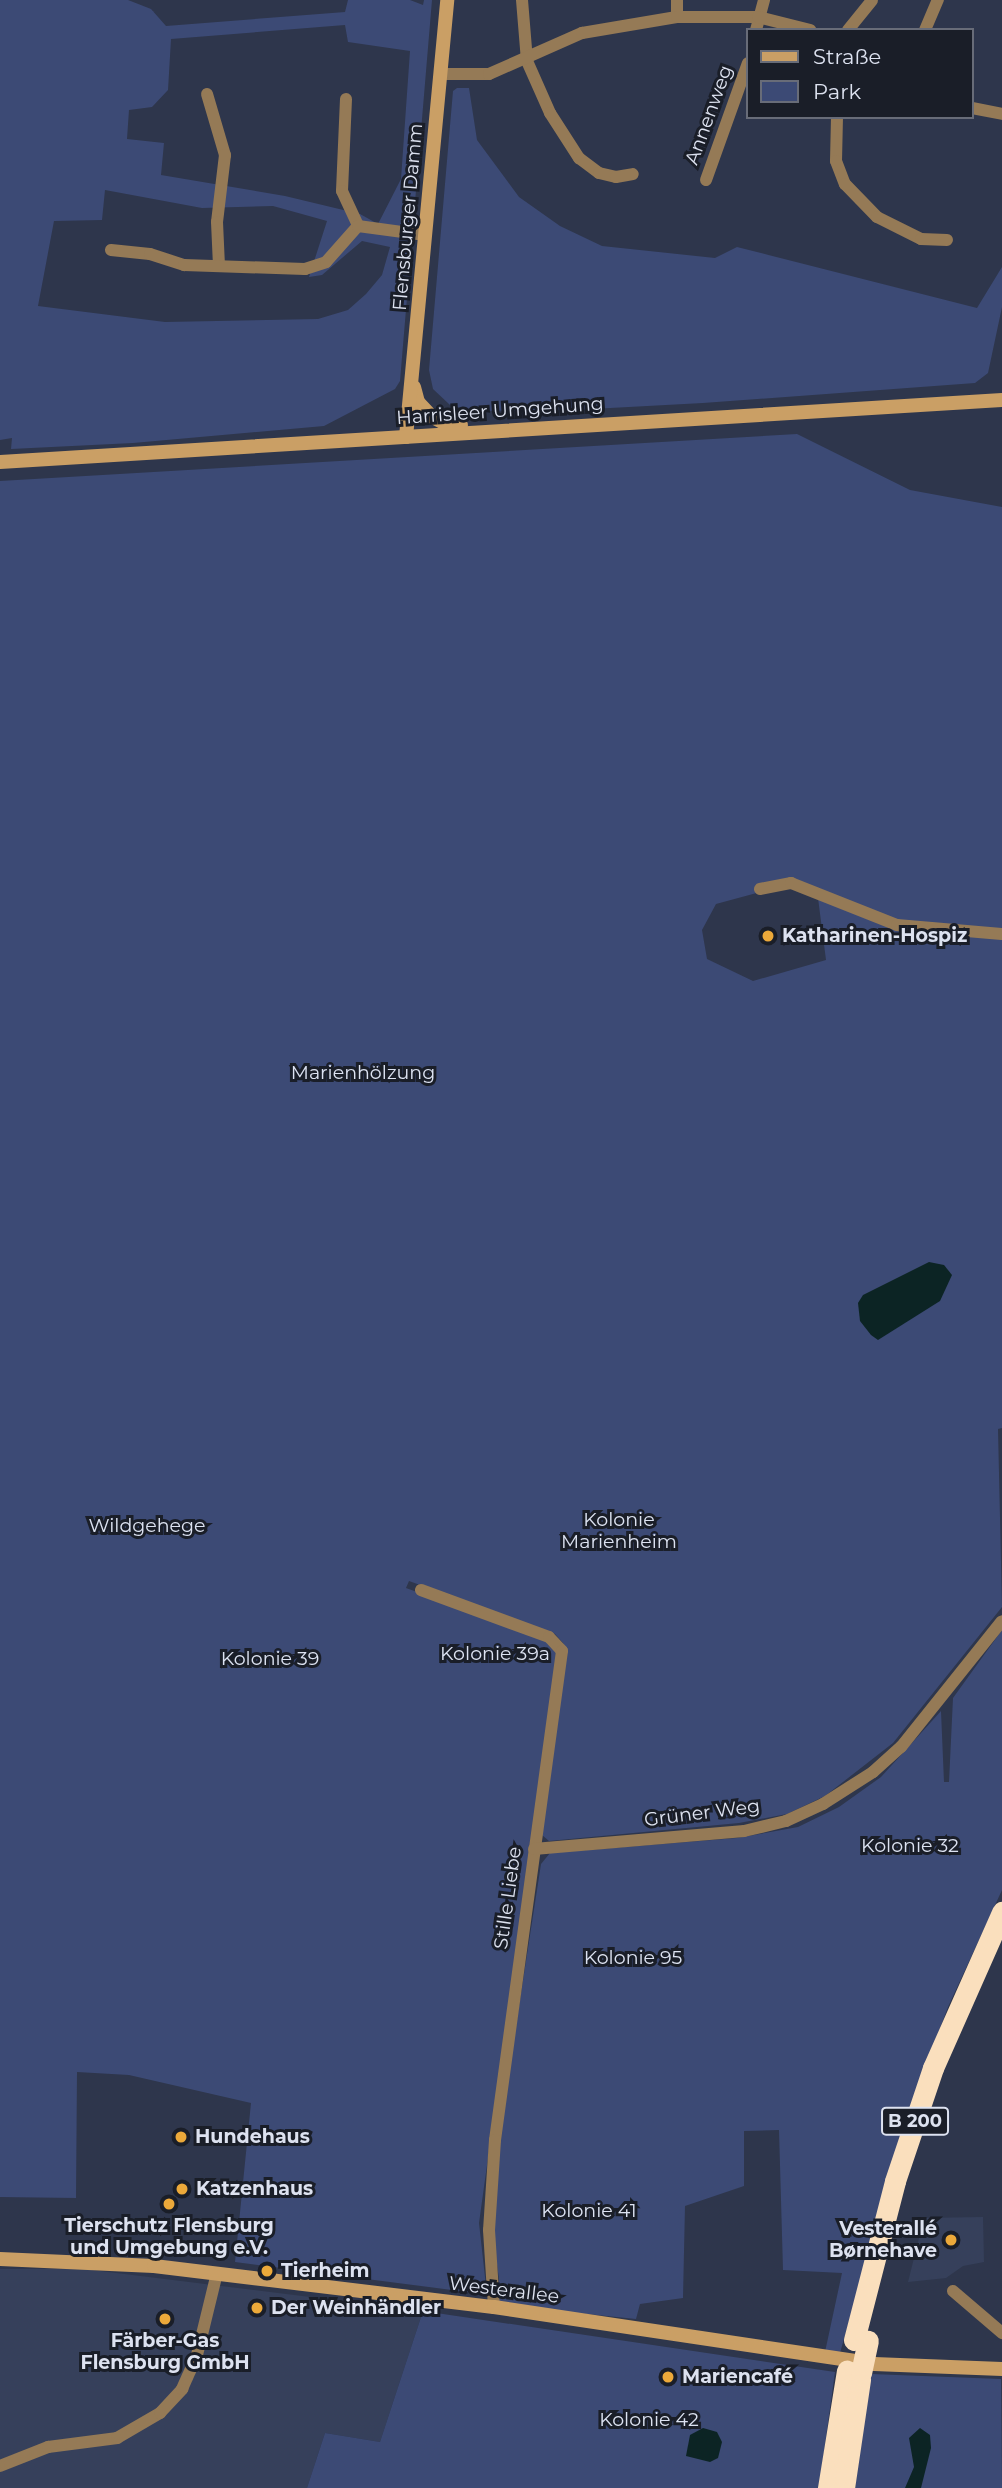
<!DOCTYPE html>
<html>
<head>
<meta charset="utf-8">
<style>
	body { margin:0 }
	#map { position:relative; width:1002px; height:2488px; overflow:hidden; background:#2e364c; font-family:Montserrat,sans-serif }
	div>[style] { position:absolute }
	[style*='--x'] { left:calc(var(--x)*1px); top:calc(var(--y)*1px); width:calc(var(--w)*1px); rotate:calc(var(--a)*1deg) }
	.built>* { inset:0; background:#36405b }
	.green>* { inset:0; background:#3c4a75 }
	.water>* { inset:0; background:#0c2424 }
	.street>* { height:12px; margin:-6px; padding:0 6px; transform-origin:6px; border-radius:6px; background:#957a56 }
	.secondary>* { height:14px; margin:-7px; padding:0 7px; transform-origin:7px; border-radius:7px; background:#ca9f65 }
	.highway>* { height:21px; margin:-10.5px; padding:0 10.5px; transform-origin:10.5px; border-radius:10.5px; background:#fadfbd }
	.highway-bridge>* { height:21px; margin:-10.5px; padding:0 10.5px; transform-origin:10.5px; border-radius:10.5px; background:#fadfbd }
	.dots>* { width:19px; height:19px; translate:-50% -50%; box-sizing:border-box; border:4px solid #1a1e28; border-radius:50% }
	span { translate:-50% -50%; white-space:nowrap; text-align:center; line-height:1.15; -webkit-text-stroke:6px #1a1e28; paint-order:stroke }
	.shield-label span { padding:2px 5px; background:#1a1e28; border:2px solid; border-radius:5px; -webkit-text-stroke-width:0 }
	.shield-label { font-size:18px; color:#dde2f0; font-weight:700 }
	.street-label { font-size:19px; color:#dde2f0 }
	.poi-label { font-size:19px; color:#dde2f0; font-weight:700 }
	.left { translate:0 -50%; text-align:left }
	.right { translate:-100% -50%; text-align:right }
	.park-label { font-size:19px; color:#dde3f2 }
	.legend { position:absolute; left:746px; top:28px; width:228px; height:91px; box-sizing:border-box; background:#1a1e28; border:2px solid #686c78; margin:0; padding:9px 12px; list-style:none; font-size:21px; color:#dde2f0 }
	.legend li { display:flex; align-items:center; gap:14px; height:35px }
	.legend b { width:35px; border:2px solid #686c78 }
</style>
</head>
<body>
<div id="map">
	<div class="built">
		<i style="clip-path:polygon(983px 2217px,984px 2262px,963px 2266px,946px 2278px,908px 2282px,924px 2218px)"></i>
		<i style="clip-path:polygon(0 2269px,84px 2269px,423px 2311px,380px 2442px,325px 2433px,307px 2488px,0 2488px)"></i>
	</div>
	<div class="green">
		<i style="clip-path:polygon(evenodd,0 0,128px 0,151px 9px,166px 26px,345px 12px,348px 0,410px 0,423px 5px,424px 0,432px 0,400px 381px,395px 389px,324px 426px,133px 443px,11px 449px,12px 438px,0 440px,0 0,345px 25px,348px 42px,410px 51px,401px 179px,378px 224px,360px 214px,285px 196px,161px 175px,164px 143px,127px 139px,129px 110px,152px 107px,168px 90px,171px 39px,345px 25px,0 0,105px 190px,202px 208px,273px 206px,327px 221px,309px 277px,322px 275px,362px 241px,390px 247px,382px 275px,366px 294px,348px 310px,318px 319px,165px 322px,38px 306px,54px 221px,102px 220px,105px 190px)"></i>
		<i style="clip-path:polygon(457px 88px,469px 88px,477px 140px,519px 197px,560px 226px,602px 246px,715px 258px,737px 247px,977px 308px,1002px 267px,1002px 307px,988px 373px,975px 383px,703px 403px,573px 410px,472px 411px,450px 405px,433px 389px,429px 370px,453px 91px)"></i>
		<i style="clip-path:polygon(evenodd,797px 434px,910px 490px,1002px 507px,1002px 1428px,998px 1429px,1002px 1607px,893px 1743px,825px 1796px,787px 1814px,739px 1823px,549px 1841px,542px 1835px,566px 1652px,563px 1643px,555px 1634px,409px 1581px,406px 1588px,549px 1640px,558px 1652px,479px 2223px,486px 2286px,483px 2294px,235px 2262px,251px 2103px,129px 2075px,77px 2072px,76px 2198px,0 2197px,0 481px,797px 434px,786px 885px,818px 898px,826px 960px,753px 981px,707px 959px,702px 930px,716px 904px,786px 885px,797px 434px,944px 1265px,940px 1301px,858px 1303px,944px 1265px)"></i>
		<i style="clip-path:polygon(1002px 1630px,1002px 1890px,948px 2007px,909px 2111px,840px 2353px,825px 2352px,842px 2273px,783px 2270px,779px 2130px,744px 2131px,744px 2186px,685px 2206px,683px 2298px,640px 2304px,636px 2319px,497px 2305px,499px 2279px,492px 2228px,499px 2136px,541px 1864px,550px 1853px,737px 1838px,798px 1827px,839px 1807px,881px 1777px,941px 1711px,944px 1782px,949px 1782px,953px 1698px)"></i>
		<i style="clip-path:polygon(423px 2311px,835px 2372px,819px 2488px,307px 2488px,325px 2433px,380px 2442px)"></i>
		<i style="clip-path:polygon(871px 2374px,1001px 2379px,1002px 2488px,855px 2488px)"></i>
	</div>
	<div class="water">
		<i style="clip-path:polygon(929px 1262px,944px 1265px,952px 1275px,940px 1301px,878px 1340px,871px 1335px,860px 1321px,858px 1303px,863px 1295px)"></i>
		<i style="clip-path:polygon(703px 2428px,717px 2432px,722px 2442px,718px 2458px,710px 2462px,686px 2456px,690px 2435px)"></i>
		<i style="clip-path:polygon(920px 2428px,930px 2435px,931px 2448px,921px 2488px,905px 2488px,914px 2467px,909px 2438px)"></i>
	</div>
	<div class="street">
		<i style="--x:522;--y:0;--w:61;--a:85.3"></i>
		<i style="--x:527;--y:61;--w:57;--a:66.1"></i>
		<i style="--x:550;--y:113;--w:54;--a:57.2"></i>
		<i style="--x:579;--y:158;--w:25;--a:37"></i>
		<i style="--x:599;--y:173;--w:17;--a:13"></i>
		<i style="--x:616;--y:177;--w:17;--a:-10"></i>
		<i style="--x:677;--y:17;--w:17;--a:-90"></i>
		<i style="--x:756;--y:30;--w:31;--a:-75"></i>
		<i style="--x:848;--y:30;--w:38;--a:-51"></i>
		<i style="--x:925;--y:30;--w:33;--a:-67"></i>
		<i style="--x:441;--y:74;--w:48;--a:0"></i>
		<i style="--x:489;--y:74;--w:102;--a:-23.8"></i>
		<i style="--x:582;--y:33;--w:96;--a:-9.6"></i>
		<i style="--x:677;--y:17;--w:81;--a:0"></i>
		<i style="--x:758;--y:17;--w:54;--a:14"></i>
		<i style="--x:207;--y:94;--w:64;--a:73.6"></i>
		<i style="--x:225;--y:155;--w:67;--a:96.8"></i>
		<i style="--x:217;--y:222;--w:44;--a:87.4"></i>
		<i style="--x:346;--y:99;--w:92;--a:92.5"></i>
		<i style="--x:342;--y:191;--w:38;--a:65"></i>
		<i style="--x:972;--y:108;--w:31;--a:11"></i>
		<i style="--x:837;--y:117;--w:44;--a:91.3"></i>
		<i style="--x:836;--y:161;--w:25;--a:69"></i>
		<i style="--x:845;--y:184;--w:46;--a:45.9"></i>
		<i style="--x:877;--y:217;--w:49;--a:26.6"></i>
		<i style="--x:921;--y:239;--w:26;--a:2"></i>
		<i style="--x:706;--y:180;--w:124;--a:-70.3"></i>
		<i style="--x:111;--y:250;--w:39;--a:6"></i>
		<i style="--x:150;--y:254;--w:36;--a:18"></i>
		<i style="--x:184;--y:265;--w:121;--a:1.9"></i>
		<i style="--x:305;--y:269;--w:22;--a:-18"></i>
		<i style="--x:326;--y:262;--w:48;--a:-48.4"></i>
		<i style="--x:358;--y:226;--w:68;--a:7.7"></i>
		<i style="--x:760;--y:889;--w:32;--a:-11"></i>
		<i style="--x:791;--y:883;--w:114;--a:21.6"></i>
		<i style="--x:897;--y:925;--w:105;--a:4.9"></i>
		<i style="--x:421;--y:1590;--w:136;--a:20.2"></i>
		<i style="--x:549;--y:1637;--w:19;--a:47"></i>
		<i style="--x:562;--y:1651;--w:494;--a:97.8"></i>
		<i style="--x:495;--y:2140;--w:90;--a:93.8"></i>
		<i style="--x:489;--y:2230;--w:77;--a:86.3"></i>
		<i style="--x:534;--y:1849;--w:211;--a:-4.9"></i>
		<i style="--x:744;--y:1831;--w:43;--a:-13.4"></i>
		<i style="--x:786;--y:1821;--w:41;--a:-24.7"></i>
		<i style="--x:823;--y:1804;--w:59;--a:-32.6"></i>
		<i style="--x:873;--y:1772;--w:38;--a:-42"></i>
		<i style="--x:901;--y:1747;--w:161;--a:-51.3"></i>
		<i style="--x:953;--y:2291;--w:65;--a:40.6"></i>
		<i style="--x:0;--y:2466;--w:52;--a:-21.6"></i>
		<i style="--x:48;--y:2447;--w:70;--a:-7.4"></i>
		<i style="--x:117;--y:2438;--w:50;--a:-30.2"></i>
		<i style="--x:160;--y:2413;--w:33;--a:-47"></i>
		<i style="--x:182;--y:2389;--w:37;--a:-66"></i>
		<i style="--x:197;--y:2355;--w:84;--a:-76.3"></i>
	</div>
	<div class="secondary">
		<i style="--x:414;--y:387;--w:16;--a:75"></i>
		<i style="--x:418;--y:402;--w:19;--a:47"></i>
		<i style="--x:431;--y:416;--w:17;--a:28"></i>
		<i style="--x:446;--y:424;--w:15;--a:4"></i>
		<i style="--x:406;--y:437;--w:439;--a:-84.6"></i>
		<i style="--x:0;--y:462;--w:1004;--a:-3.54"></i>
		<i style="--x:0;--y:2259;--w:154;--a:2.6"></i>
		<i style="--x:154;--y:2266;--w:342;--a:6.9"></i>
		<i style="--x:494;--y:2307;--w:384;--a:8.5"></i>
		<i style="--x:874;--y:2364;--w:128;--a:2.2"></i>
	</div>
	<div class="highway">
		<i style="--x:854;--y:2340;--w:164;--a:-75.5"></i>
		<i style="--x:895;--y:2181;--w:119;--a:-71.4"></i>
		<i style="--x:933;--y:2068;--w:171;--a:-66.1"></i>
		<i style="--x:828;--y:2488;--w:119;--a:-80.8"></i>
		<i style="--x:844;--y:2488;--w:110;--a:-81.6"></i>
	</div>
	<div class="highway-bridge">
		<i style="--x:861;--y:2373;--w:33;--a:-78"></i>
	</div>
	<div class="dots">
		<i style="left:768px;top:936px;background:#eca93a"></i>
		<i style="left:181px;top:2137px;background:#eca93a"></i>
		<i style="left:182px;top:2189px;background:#eca93a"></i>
		<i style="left:169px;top:2204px;background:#eca93a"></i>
		<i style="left:951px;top:2240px;background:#eca93a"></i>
		<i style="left:267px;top:2271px;background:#eca93a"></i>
		<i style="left:257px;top:2308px;background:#eca93a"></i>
		<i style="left:165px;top:2319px;background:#eca93a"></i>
		<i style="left:668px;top:2377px;background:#eca93a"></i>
	</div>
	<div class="shield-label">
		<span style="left:915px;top:2121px">B 200</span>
	</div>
	<div class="street-label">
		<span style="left:709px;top:115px;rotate:-70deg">Annenweg</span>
		<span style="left:408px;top:217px;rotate:-85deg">Flensburger Damm</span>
		<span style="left:500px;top:411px;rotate:-4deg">Harrisleer Umgehung</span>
		<span style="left:702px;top:1813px;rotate:-7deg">Grüner Weg</span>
		<span style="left:508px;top:1898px;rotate:-82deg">Stille Liebe</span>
		<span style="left:504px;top:2290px;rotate:7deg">Westerallee</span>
	</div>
	<div class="poi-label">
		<span class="left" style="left:782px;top:936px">Katharinen-Hospiz</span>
		<span class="left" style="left:195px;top:2137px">Hundehaus</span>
		<span class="left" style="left:196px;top:2189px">Katzenhaus</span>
		<span style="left:169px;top:2237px">Tierschutz Flensburg<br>und Umgebung e.V.</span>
		<span class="right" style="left:937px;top:2240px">Vesterallé<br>Børnehave</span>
		<span class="left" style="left:281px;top:2271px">Tierheim</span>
		<span class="left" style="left:271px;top:2308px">Der Weinhändler</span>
		<span style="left:165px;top:2352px">Färber-Gas<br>Flensburg GmbH</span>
		<span class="left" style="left:682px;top:2377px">Mariencafé</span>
	</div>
	<div class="park-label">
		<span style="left:363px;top:1073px">Marienhölzung</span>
		<span style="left:619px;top:1531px">Kolonie<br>Marienheim</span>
		<span style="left:147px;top:1526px">Wildgehege</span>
		<span style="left:495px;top:1654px">Kolonie 39a</span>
		<span style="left:270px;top:1659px">Kolonie 39</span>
		<span style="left:910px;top:1846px">Kolonie 32</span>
		<span style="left:633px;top:1958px">Kolonie 95</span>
		<span style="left:589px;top:2211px">Kolonie 41</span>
		<span style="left:649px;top:2420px">Kolonie 42</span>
	</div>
	<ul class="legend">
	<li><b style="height:9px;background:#ca9f65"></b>Straße</li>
	<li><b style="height:19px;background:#3c4a75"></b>Park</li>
	</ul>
</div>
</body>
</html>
